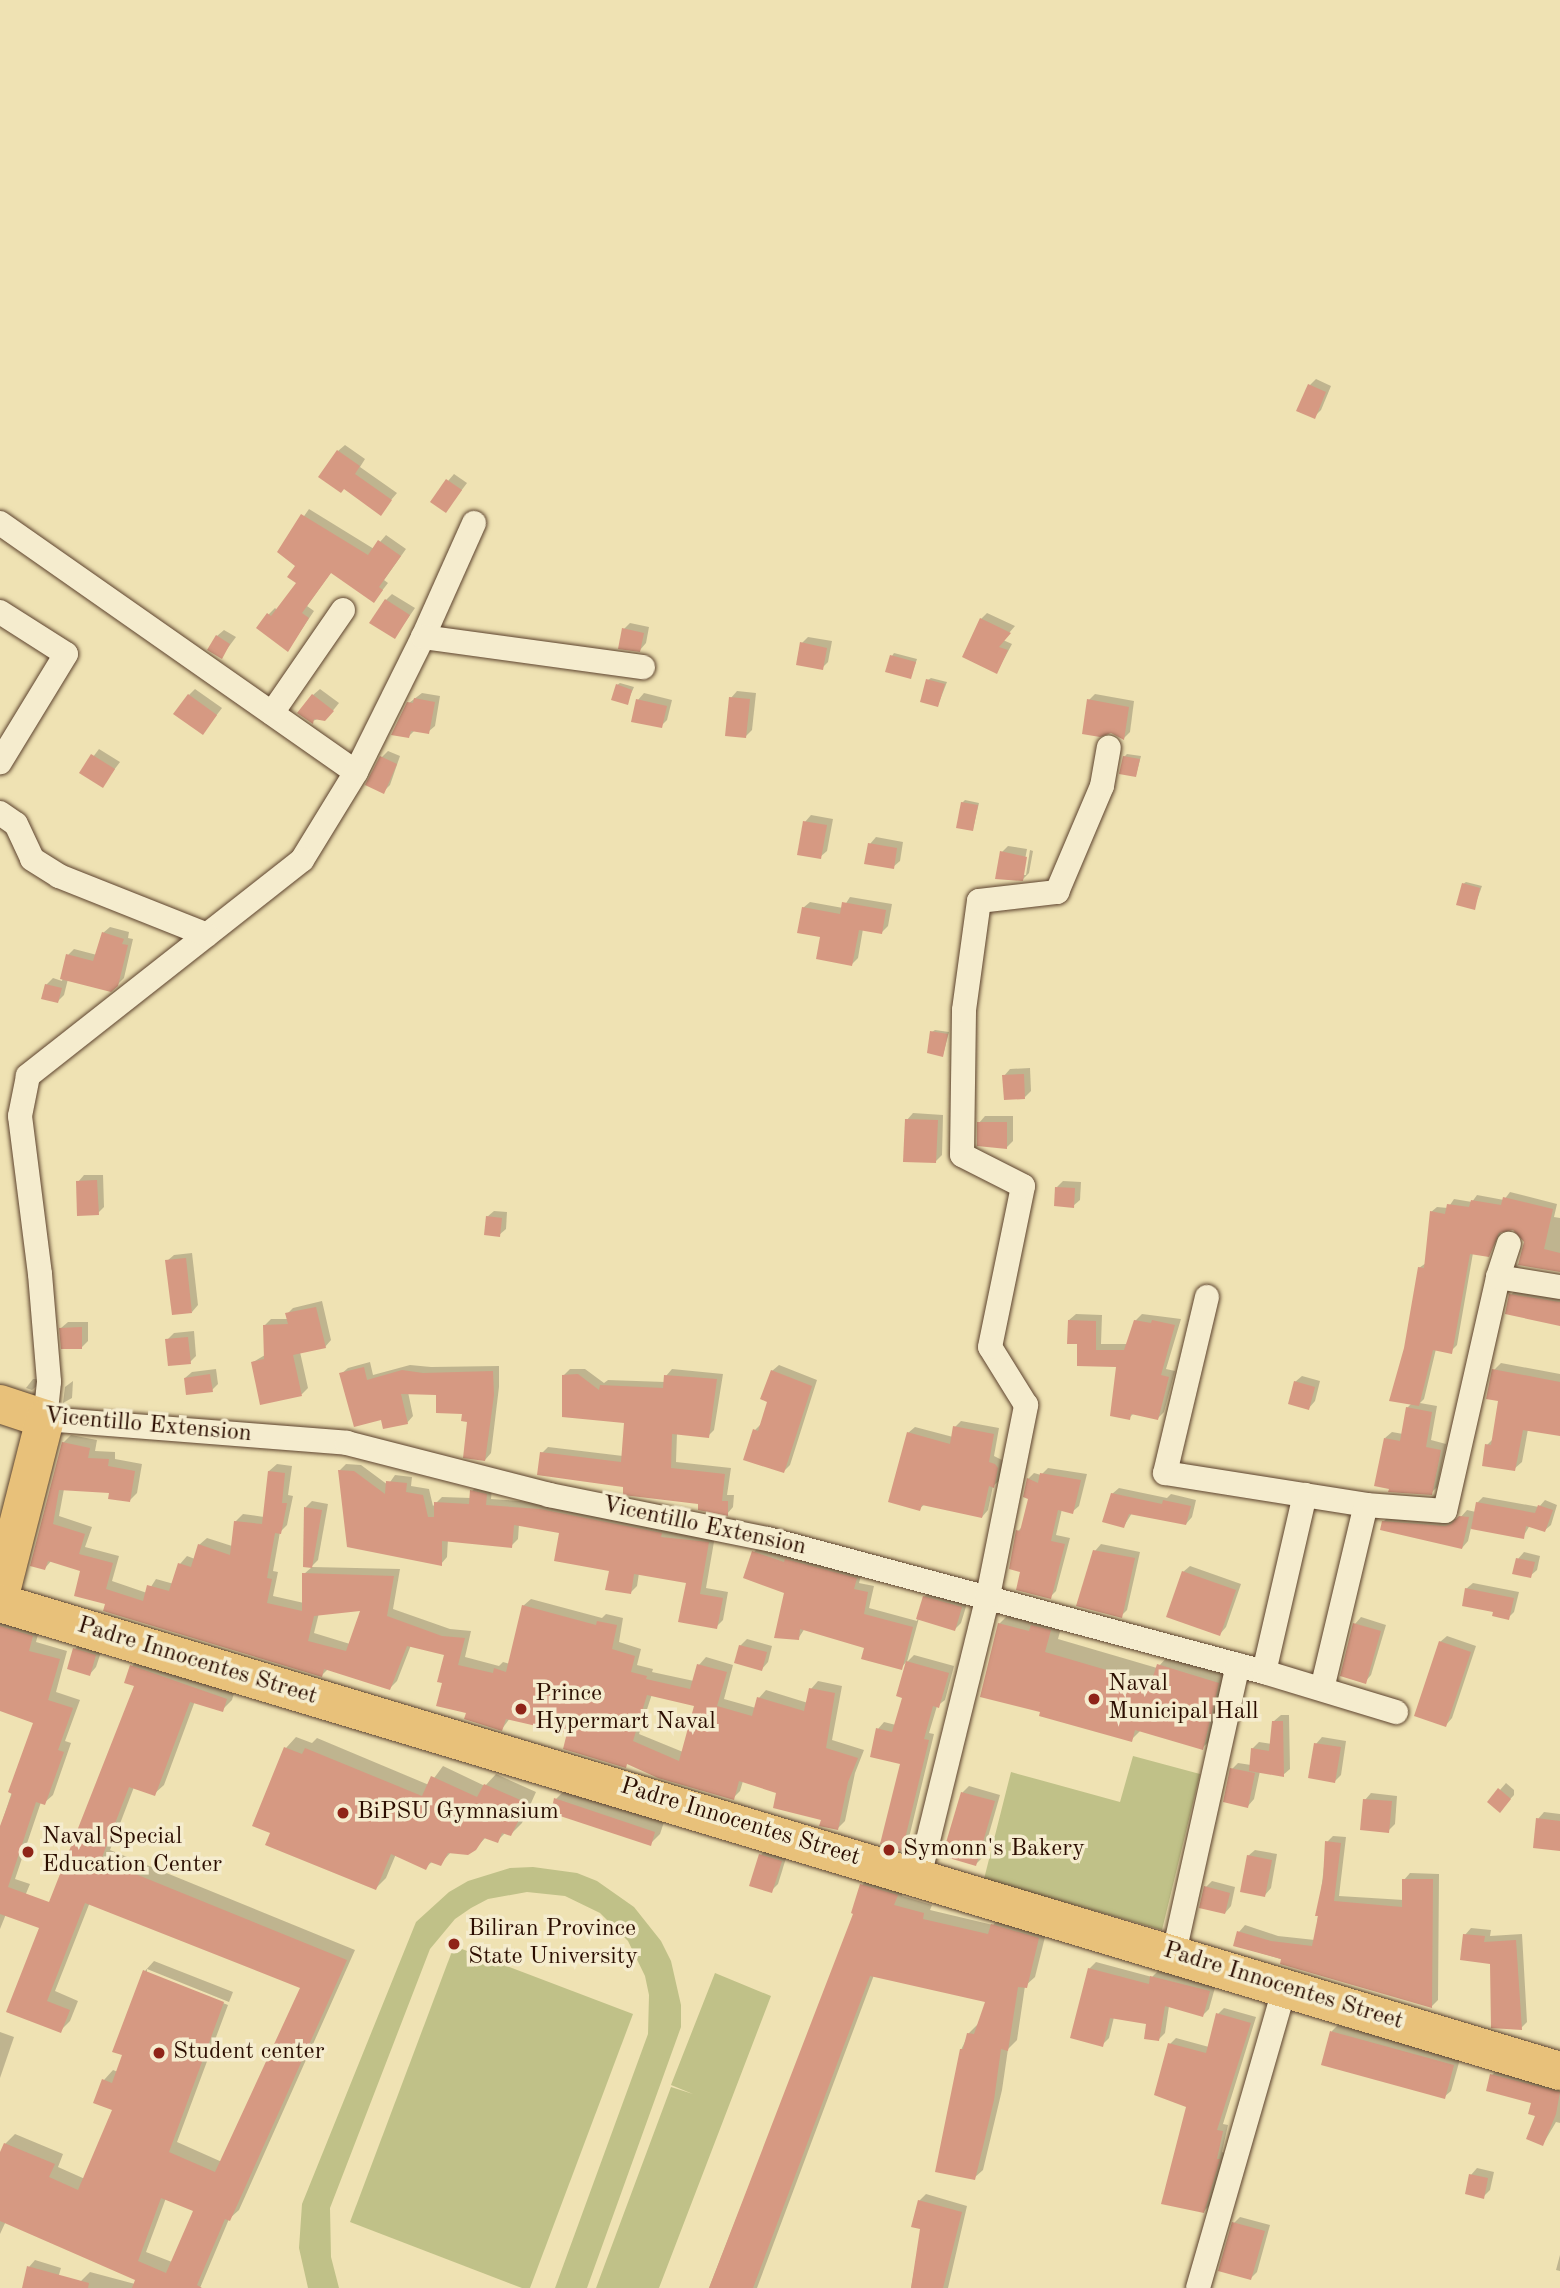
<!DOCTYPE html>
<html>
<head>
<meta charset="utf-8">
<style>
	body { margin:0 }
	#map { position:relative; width:1560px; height:2288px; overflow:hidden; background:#efe2b3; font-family:"Old Standard TT",serif }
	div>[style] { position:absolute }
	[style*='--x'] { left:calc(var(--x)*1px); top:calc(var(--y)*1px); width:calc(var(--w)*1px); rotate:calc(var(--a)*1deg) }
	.green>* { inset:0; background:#c0c188 }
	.shadow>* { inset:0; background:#0003 }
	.building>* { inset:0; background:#d69982 }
	.roads { filter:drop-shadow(0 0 2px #5c422d) drop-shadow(0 0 2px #5c422d) }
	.minor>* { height:24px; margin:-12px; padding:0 12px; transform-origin:12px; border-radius:12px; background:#f5ecce }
	.primary>* { height:38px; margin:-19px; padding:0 19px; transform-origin:19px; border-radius:19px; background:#e8c17a }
	.dots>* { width:19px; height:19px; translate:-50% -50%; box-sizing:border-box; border:4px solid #f5ecce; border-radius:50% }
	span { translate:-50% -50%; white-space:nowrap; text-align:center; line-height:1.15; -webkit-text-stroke:7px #f5ecce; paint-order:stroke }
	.street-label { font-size:24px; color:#2b0d00 }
	.poi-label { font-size:24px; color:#2b0d00 }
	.left { translate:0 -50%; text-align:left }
</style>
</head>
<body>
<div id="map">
	<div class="green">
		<i style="clip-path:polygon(1133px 1756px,1200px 1774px,1162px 1930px,984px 1879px,1011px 1772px,1120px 1802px)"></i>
		<i style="clip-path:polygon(533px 1867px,577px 1873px,597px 1881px,634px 1907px,661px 1941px,671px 1961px,681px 2005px,681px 2027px,587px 2288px,555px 2288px,648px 2034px,649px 1995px,645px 1976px,628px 1941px,600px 1913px,565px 1896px,527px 1892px,488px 1899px,471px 1908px,455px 1919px,430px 1949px,330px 2208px,331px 2257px,339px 2288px,308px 2288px,299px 2248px,302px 2204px,416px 1922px,449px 1892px,468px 1881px,510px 1868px)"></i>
		<i style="clip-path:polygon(454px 1946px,633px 2014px,530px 2288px,522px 2288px,350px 2222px)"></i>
		<i style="clip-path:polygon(715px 1973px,771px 1996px,659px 2288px,596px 2288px,671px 2087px,693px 2094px,671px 2085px)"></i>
	</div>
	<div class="shadow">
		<i style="clip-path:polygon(1316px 379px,1331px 386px,1321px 410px,1314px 417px,1310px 385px)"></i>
		<i style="clip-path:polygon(345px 445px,365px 459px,360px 467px,397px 493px,380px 513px,338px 451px)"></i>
		<i style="clip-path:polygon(454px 474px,467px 483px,446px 511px,448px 481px)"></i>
		<i style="clip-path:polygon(309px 509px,374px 549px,386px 535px,406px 549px,384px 580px,388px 583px,374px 601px,332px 571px,307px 606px,314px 611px,288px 650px,268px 615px,275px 608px,277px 610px,298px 583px,298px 566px,279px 552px)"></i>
		<i style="clip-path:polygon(392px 594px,415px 608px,395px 637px,386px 600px)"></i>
		<i style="clip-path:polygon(987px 613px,1015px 626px,1003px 640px,1012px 644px,997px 672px,981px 619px)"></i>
		<i style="clip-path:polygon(630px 623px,649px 627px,646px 643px,640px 650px,624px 629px)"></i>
		<i style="clip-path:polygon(224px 630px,236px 637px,221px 657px,217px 636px)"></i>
		<i style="clip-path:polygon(808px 637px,832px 641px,828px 662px,822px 668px,802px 643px)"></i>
		<i style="clip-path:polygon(894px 653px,917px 659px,911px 677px,892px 656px)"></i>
		<i style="clip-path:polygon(931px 678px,947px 682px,938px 705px,928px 680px)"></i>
		<i style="clip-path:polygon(620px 683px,634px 687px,627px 703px,617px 685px)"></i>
		<i style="clip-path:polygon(195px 689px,222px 708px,203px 733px,189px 695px)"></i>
		<i style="clip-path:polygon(320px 689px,339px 703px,331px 713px,313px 721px,313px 695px)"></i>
		<i style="clip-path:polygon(737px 691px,756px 693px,752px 730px,746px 736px,731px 698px)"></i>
		<i style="clip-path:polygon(422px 693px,440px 696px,435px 726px,428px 732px,415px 730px,409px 736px,409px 703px)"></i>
		<i style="clip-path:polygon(644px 693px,672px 700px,667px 720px,661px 726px,638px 700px)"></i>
		<i style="clip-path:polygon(1095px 694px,1134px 701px,1130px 732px,1124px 738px,1089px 700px)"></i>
		<i style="clip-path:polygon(99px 749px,120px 762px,102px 786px,81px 773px)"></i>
		<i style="clip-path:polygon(388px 751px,400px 756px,390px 785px,384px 791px,382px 757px)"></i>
		<i style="clip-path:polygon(1127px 754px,1141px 756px,1136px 775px,1124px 757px)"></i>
		<i style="clip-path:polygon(965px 800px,979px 803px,973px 829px,962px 803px)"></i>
		<i style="clip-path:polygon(811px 815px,833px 819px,827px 851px,820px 857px,805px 822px)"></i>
		<i style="clip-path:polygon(876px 837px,903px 842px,900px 861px,893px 867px,870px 844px)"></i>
		<i style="clip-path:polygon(1008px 846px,1027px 849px,1022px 875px,1026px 875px,1030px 850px,1033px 851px,1029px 873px,1023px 879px,1002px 852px)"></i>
		<i style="clip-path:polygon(1466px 882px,1482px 886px,1474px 908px,1463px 884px)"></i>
		<i style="clip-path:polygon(850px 897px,892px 904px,888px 926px,882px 932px,863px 929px,858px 958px,852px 964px,803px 908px,810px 902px,843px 908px)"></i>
		<i style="clip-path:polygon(110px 927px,129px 932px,128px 938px,133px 939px,124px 978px,117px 985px,68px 979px,64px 995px,58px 1001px,46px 985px,53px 978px,62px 981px,68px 955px,74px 949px,97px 955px,103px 933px)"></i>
		<i style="clip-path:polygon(935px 1030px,949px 1032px,943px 1055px,932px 1032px)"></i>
		<i style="clip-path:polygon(1030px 1068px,1031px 1091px,1025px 1097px,1004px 1076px,1010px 1069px)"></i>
		<i style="clip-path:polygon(913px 1113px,943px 1115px,942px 1155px,936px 1161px,907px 1120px)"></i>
		<i style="clip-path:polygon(985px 1116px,1013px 1116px,1013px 1141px,1007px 1147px,979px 1123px)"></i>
		<i style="clip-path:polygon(84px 1175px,103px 1175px,104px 1207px,98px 1213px,78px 1182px)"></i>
		<i style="clip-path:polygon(1063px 1181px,1081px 1182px,1080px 1200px,1073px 1206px,1057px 1187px)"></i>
		<i style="clip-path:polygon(1510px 1192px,1557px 1204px,1554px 1217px,1560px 1218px,1560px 1270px,1514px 1228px,1502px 1231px,1488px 1255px,1473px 1253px,1457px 1345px,1451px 1351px,1436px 1349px,1424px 1399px,1420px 1403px,1437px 1406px,1431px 1440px,1446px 1444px,1437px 1487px,1431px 1493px,1385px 1438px,1392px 1432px,1403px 1434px,1407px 1408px,1412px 1403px,1405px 1348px,1419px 1268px,1426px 1263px,1431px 1212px,1437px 1207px,1448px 1208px,1454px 1199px,1472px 1202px,1477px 1195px,1504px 1200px)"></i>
		<i style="clip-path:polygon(494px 1211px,507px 1212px,506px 1229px,499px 1235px,487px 1217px)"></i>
		<i style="clip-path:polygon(192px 1253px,198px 1305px,192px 1312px,167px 1261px,174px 1255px)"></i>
		<i style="clip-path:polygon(1517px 1288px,1560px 1295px,1560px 1324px,1511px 1295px)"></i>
		<i style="clip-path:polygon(322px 1301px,331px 1340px,325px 1347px,300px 1352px,308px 1388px,302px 1394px,262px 1403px,253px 1362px,265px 1355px,265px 1325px,271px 1319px,288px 1319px,287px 1314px,293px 1308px)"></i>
		<i style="clip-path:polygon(1076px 1314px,1102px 1315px,1101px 1344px,1127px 1344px,1135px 1321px,1142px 1314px,1181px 1319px,1166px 1369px,1175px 1371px,1164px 1412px,1158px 1418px,1134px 1413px,1129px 1418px,1118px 1365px,1079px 1343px,1069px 1320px)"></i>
		<i style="clip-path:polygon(68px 1322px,88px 1322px,88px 1341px,82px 1347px,61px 1328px)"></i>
		<i style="clip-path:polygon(194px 1331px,196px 1356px,190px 1362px,167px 1340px,174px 1333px)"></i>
		<i style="clip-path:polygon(370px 1362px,373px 1375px,410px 1365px,431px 1367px,499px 1366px,499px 1387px,491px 1453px,485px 1460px,464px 1412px,438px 1393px,408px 1392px,413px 1416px,407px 1423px,382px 1418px,341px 1374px,348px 1368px)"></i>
		<i style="clip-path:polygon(1501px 1363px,1560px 1374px,1560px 1434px,1528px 1429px,1522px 1462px,1514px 1469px,1487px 1445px,1494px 1438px,1500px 1399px,1494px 1370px)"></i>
		<i style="clip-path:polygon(779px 1365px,817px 1380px,790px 1465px,784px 1471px,755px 1430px,761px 1424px,769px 1401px,772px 1371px)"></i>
		<i style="clip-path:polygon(216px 1369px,218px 1384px,212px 1390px,185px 1378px,192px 1372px)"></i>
		<i style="clip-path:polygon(570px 1369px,585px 1369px,604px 1383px,608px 1380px,665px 1382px,666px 1376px,672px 1369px,723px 1374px,714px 1430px,708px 1436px,677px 1433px,676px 1462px,731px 1468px,727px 1495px,734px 1495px,733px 1507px,727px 1514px,700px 1502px,625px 1486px,542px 1453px,548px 1447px,623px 1456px,626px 1422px,563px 1376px)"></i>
		<i style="clip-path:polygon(1302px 1376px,1320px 1381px,1315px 1401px,1309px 1408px,1295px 1382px)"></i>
		<i style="clip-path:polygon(33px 1379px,39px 1379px,39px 1384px,32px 1390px,26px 1388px)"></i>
		<i style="clip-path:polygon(73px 1381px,72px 1398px,63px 1403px,65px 1387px)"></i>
		<i style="clip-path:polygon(961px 1421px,999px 1428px,994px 1456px,1004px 1461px,1000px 1480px,993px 1486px,988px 1510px,982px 1517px,925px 1504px,919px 1509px,908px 1433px,915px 1427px,953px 1437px,955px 1427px)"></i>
		<i style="clip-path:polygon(evenodd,71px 1435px,97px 1440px,95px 1451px,115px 1452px,115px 1459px,142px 1464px,137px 1493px,130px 1500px,111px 1491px,64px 1489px,59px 1516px,92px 1527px,85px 1547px,119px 1556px,112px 1581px,147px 1593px,156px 1579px,174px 1584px,180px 1564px,187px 1556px,195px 1559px,199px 1545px,207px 1538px,232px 1546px,235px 1522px,243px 1514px,264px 1517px,269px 1471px,277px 1464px,292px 1466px,288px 1495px,293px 1496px,287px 1525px,280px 1532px,273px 1571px,278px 1572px,273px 1596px,304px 1603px,304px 1574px,312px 1567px,400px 1569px,393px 1609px,450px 1629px,471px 1631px,465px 1657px,499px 1666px,503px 1662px,510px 1664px,523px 1606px,531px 1599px,602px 1618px,606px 1614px,623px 1618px,619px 1642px,641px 1649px,637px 1665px,653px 1669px,652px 1672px,694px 1681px,699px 1665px,706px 1657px,733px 1665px,724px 1699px,756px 1708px,759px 1698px,766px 1690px,808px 1703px,811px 1689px,818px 1681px,842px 1686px,832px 1740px,864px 1750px,855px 1773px,845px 1821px,838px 1828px,778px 1792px,743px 1781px,740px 1791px,733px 1798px,569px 1731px,510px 1718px,502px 1729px,468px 1712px,444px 1682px,446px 1654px,411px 1645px,397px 1681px,390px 1688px,328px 1669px,322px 1675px,108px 1603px,82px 1570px,52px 1560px,45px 1568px,63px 1443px,71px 1435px,363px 1609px,350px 1644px,314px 1633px,319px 1613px,363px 1609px,71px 1435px,652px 1694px,696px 1705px,683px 1752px,639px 1734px,652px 1694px)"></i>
		<i style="clip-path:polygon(346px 1464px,361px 1465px,388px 1485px,395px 1475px,412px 1477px,411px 1486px,429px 1489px,433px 1506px,442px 1497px,471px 1498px,472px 1491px,478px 1485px,492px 1488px,491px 1499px,547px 1503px,715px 1536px,706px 1588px,728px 1592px,723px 1620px,716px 1627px,688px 1581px,639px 1573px,637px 1586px,631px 1592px,611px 1570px,562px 1532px,519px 1524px,518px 1539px,511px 1546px,448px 1539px,447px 1557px,441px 1564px,339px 1471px)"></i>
		<i style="clip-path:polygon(1048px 1468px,1087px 1474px,1079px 1506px,1072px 1512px,1062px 1509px,1056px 1535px,1070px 1538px,1056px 1591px,1050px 1597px,1022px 1571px,1018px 1531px,1023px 1526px,1030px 1498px,1028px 1479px,1034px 1473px,1041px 1475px)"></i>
		<i style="clip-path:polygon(1119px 1488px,1167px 1498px,1171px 1494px,1196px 1500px,1192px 1517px,1186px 1524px,1132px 1513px,1124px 1526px,1112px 1494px)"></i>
		<i style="clip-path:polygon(1483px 1497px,1539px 1507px,1545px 1500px,1557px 1505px,1551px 1525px,1545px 1530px,1530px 1525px,1523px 1537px,1471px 1528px,1468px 1541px,1462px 1548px,1383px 1522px,1390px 1515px,1459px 1519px,1467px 1510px,1476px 1512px,1477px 1503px)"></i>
		<i style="clip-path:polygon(312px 1501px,328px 1504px,318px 1560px,311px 1567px,306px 1507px)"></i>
		<i style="clip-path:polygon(1101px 1544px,1140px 1552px,1127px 1610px,1121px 1616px,1095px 1551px)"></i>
		<i style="clip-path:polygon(760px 1546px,862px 1572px,859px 1583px,874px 1586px,869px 1608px,917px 1621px,924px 1597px,931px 1590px,968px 1600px,961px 1623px,955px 1629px,919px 1618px,907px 1662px,914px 1655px,954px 1666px,945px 1700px,937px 1706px,929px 1733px,934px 1734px,908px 1842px,901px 1849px,903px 1763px,878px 1729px,884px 1722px,896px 1725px,904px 1696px,898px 1695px,907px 1661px,901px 1668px,866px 1647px,805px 1628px,798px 1639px,787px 1591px,754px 1552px)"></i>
		<i style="clip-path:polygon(1524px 1552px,1540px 1556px,1537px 1570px,1530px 1576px,1518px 1559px)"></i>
		<i style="clip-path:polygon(1190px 1566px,1241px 1584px,1226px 1627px,1220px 1634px,1183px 1572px)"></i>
		<i style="clip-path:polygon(1473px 1583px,1519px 1592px,1514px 1612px,1508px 1618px,1495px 1611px,1466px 1589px)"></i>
		<i style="clip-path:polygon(1013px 1610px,1064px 1617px,1058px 1639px,1157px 1668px,1172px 1652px,1231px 1669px,1216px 1735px,1202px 1748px,1141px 1730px,1131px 1740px,1042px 1711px,999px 1624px)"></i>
		<i style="clip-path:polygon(1361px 1617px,1386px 1625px,1371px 1675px,1365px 1682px,1355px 1624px)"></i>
		<i style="clip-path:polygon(0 1623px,40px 1627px,36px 1642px,67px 1651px,56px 1692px,80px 1700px,65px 1741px,71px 1743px,53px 1795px,44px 1803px,41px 1802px,15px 1879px,30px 1884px,20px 1908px,6px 1914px,0 1929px,0 1828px,35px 1722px,0 1709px)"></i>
		<i style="clip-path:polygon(1447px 1636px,1476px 1646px,1452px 1718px,1446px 1725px,1440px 1642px)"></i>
		<i style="clip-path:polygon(747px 1639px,772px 1646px,768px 1662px,762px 1669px,740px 1646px)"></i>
		<i style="clip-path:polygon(81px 1642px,102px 1649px,96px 1667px,90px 1674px,75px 1649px)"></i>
		<i style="clip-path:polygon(evenodd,141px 1656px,235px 1690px,232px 1700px,222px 1710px,195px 1701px,164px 1785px,154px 1794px,134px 1787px,110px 1850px,355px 1950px,239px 2210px,229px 2219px,200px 2288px,79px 2288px,81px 2281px,90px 2272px,135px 2284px,137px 2279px,6px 2221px,0 2234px,0 2157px,5px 2144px,15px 2134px,63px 2154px,58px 2167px,85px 2179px,114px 2109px,104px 2080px,113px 2070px,118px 2072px,124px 2054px,115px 2051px,145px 1971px,154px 1961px,233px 1992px,229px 2002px,147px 1969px,147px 1973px,228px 2005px,177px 2142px,222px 2162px,303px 1987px,90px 1902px,55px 1991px,78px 2001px,70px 2021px,60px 2031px,8px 2011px,137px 1685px,132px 1666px,141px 1656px,166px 2198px,195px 2210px,172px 2262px,146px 2252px,166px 2198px)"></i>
		<i style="clip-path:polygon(1281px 1715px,1289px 1715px,1290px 1769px,1283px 1775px,1260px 1771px,1254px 1799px,1248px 1806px,1232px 1769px,1238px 1763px,1251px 1765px,1252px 1749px,1259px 1742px,1272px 1744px,1274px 1721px)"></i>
		<i style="clip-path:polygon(296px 1737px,312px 1743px,317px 1738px,429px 1785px,443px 1766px,485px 1786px,496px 1774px,536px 1792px,522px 1823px,511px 1834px,506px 1832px,497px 1841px,486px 1837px,475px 1849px,452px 1851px,440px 1864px,433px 1861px,425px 1868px,396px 1854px,386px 1878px,376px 1888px,272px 1832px,286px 1748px)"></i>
		<i style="clip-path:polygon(1322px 1737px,1346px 1741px,1341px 1775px,1335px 1781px,1316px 1744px)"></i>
		<i style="clip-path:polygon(1506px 1783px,1514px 1790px,1514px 1795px,1503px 1807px,1500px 1790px)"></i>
		<i style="clip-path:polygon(969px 1786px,1000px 1795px,982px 1858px,976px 1864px,945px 1855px,963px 1792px)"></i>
		<i style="clip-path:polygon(566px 1789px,664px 1822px,660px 1834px,650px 1844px,556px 1799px)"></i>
		<i style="clip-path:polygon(1371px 1793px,1397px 1796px,1395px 1824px,1388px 1831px,1365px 1800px)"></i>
		<i style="clip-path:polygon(1544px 1812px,1560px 1814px,1560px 1849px,1538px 1819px)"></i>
		<i style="clip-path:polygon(1333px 1836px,1346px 1837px,1339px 1896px,1404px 1900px,1404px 1880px,1410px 1873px,1439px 1874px,1438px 2000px,1432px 2006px,1235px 1945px,1239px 1932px,1245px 1925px,1278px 1936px,1315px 1940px,1327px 1842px)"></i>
		<i style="clip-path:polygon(767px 1848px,787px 1855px,778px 1884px,771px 1891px,761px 1855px)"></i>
		<i style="clip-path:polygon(1255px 1850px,1277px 1854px,1271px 1888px,1265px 1895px,1248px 1856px)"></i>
		<i style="clip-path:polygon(871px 1876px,905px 1886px,902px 1896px,932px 1905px,930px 1910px,993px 1925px,1001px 1916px,1047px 1929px,1035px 1977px,1025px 1986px,1017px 2040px,1008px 2049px,1002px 2090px,983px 2170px,974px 2178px,961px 2050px,969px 2033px,978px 2024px,987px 2000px,874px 1975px,757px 2288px,709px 2288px,856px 1913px,862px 1885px)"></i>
		<i style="clip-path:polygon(1212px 1881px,1235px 1887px,1231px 1906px,1225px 1913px,1206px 1887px)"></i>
		<i style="clip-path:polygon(1471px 1928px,1491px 1930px,1490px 1936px,1522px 1934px,1527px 2022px,1521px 2028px,1491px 1962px,1465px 1935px)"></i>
		<i style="clip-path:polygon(1096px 1962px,1152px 1977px,1158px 1971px,1216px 1984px,1209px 2009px,1203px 2015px,1169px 2006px,1165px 2033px,1158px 2040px,1148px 2023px,1114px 2017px,1109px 2038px,1102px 2045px,1089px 1969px)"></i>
		<i style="clip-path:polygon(1224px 2008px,1256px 2017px,1223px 2124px,1228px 2125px,1222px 2152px,1225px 2153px,1210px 2205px,1204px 2211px,1189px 2105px,1170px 2044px,1176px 2038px,1209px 2047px,1218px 2014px)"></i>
		<i style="clip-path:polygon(1338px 2025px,1460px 2059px,1451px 2091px,1444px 2097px,1323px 2064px,1332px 2031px)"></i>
		<i style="clip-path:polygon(0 2032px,14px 2037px,0 2078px)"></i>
		<i style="clip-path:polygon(1498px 2069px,1560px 2085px,1560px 2123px,1556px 2122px,1543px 2144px,1533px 2101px,1492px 2075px)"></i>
		<i style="clip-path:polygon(1477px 2168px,1494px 2172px,1490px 2190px,1483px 2197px,1471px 2175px)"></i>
		<i style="clip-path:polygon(926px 2194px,967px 2206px,948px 2288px,911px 2288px,922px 2228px,919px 2201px)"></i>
		<i style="clip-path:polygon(1240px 2217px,1270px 2225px,1257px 2272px,1251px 2278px,1234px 2223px)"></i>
		<i style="clip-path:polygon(1560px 2255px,1560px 2271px,1556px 2270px)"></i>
		<i style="clip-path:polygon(35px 2260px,61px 2268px,55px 2288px,23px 2288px,29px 2267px)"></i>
	</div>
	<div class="building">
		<i style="clip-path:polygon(1308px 384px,1326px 392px,1315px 419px,1296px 411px)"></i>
		<i style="clip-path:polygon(337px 450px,360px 466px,355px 474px,392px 500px,381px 516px,344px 489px,341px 493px,318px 477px)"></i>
		<i style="clip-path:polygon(446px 479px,462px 490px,446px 513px,430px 502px)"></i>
		<i style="clip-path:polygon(301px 514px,368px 555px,378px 540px,401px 556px,379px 587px,383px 590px,374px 603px,331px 573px,302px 613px,309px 618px,288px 652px,256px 628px,267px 613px,271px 616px,296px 583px,287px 577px,295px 566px,277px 552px)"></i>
		<i style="clip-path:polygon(385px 599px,410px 615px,395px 639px,369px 623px)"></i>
		<i style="clip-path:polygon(980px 618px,1011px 633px,999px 647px,1008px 650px,997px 674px,962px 657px)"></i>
		<i style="clip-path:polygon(622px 628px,644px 633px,640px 652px,618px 649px)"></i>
		<i style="clip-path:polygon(216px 635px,230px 644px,222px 659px,207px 650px)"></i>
		<i style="clip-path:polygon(800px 642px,827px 648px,823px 670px,796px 665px)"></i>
		<i style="clip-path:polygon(890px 655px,916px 662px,911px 679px,885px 672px)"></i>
		<i style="clip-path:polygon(926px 679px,945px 684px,938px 707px,920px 702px)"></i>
		<i style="clip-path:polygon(616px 684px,632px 690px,628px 705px,611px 700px)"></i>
		<i style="clip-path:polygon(188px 694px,217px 715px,203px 735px,173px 714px)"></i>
		<i style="clip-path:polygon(312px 694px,334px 711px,325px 721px,314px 719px,313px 724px,297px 713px)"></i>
		<i style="clip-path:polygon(729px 697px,750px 699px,746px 738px,725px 736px)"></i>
		<i style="clip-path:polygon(414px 698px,435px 702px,429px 734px,411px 731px,409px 738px,391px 735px,407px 702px,413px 703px)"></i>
		<i style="clip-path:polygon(636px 699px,667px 706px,662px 728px,631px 722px)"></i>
		<i style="clip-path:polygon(1087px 699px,1129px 707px,1124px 740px,1111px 733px,1100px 737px,1082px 734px)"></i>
		<i style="clip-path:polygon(91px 754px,115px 769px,103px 788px,79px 773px)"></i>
		<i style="clip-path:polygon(380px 756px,397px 764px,384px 794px,365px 785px)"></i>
		<i style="clip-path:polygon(1123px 756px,1140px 759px,1136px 777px,1119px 774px)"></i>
		<i style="clip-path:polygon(961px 802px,978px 805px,973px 831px,956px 828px)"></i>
		<i style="clip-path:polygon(803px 821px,827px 825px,821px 859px,797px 855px)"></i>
		<i style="clip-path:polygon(868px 843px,897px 848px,894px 869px,864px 864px)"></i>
		<i style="clip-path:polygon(1000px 851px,1027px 857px,1023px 881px,995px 879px)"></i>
		<i style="clip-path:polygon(1462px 883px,1480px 888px,1475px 910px,1456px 905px)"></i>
		<i style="clip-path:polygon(842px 902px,886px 910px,882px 934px,859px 930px,852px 966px,816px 959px,820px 937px,797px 933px,802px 907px,840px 914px)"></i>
		<i style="clip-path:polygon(102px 932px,124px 939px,122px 944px,128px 945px,118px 986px,111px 992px,60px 979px,66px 954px,93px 961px)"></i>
		<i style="clip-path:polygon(45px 984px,62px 988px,58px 1003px,41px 999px)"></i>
		<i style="clip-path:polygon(930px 1031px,948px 1034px,943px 1057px,927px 1053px)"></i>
		<i style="clip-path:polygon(1024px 1074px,1025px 1099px,1004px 1100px,1002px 1075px)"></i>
		<i style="clip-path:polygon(905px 1119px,938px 1120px,936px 1163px,903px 1162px)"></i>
		<i style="clip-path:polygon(977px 1122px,1007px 1122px,1007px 1149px,977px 1146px)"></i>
		<i style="clip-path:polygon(97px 1180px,99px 1215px,77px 1216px,76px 1181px)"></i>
		<i style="clip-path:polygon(1055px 1187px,1075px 1188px,1074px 1208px,1054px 1206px)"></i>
		<i style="clip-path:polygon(1503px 1197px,1553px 1209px,1544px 1249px,1560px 1253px,1560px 1272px,1518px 1265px,1524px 1242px,1513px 1230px,1499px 1233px,1489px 1257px,1470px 1254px,1452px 1354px,1433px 1350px,1419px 1406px,1389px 1401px,1404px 1348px,1418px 1267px,1424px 1268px,1430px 1211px,1445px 1214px,1447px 1204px,1469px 1207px,1471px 1200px,1501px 1205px)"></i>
		<i style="clip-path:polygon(486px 1216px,502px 1218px,500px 1237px,484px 1235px)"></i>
		<i style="clip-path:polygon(186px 1258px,192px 1313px,172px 1315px,165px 1260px)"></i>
		<i style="clip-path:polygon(1509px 1294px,1560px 1302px,1560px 1326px,1505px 1314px)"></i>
		<i style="clip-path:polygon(316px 1307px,326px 1348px,293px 1355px,302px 1396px,260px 1405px,251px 1362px,264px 1359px,263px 1325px,288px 1324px,285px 1313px)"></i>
		<i style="clip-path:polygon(1068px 1320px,1096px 1321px,1096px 1350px,1124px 1350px,1134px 1320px,1151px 1323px,1152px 1320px,1175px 1325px,1161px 1375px,1169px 1377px,1158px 1420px,1131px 1414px,1130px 1420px,1110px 1416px,1116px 1367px,1077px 1366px,1077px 1344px,1067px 1344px)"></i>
		<i style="clip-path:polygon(82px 1327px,82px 1349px,61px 1349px,59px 1328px)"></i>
		<i style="clip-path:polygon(188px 1337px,191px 1364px,168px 1366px,165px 1339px)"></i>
		<i style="clip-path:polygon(364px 1367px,367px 1380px,402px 1370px,423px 1373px,493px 1371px,494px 1395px,485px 1461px,463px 1458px,467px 1422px,461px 1421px,462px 1414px,436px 1413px,436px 1395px,401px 1394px,408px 1424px,383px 1429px,381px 1420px,354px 1427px,339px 1373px)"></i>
		<i style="clip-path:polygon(1492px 1369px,1560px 1382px,1560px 1436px,1523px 1430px,1515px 1471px,1482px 1466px,1485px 1444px,1491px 1445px,1498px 1401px,1486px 1399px)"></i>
		<i style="clip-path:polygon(771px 1370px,812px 1386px,784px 1473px,743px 1460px,753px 1429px,758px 1431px,767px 1402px,760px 1399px)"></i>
		<i style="clip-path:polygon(210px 1374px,213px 1392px,186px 1395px,184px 1378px)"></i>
		<i style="clip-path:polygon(578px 1374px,599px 1390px,600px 1385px,663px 1388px,664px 1375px,717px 1379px,709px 1438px,672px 1434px,671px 1468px,725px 1474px,722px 1501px,728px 1501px,728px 1516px,698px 1510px,698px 1504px,623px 1495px,623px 1487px,537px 1475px,540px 1452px,621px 1462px,624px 1423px,562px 1417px,562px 1375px)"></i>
		<i style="clip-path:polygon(1294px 1381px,1315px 1387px,1309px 1410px,1288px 1404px)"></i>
		<i style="clip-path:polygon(1406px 1407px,1432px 1412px,1426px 1447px,1441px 1450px,1432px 1495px,1388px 1492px,1389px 1489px,1374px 1486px,1384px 1438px,1400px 1441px)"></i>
		<i style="clip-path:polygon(953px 1426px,994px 1434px,989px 1462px,995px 1464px,998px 1468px,994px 1488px,989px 1486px,982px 1518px,922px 1505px,920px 1511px,888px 1502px,907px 1432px,950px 1444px)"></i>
		<i style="clip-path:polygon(evenodd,62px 1442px,90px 1448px,88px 1458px,109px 1459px,108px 1466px,135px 1471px,130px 1502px,108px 1499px,109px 1493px,59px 1490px,53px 1524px,85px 1534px,79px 1554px,113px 1563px,106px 1589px,143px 1601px,147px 1585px,169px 1591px,178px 1563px,191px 1567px,198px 1544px,230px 1555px,234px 1521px,262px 1524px,268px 1471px,285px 1473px,282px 1503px,287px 1503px,281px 1534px,275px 1533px,267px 1578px,272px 1579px,267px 1603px,302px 1611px,302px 1573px,394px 1576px,387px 1616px,442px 1636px,465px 1638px,458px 1665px,493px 1673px,494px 1668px,506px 1672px,522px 1605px,596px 1625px,597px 1621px,617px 1625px,612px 1649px,635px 1656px,631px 1672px,647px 1676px,646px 1679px,690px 1689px,697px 1664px,727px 1672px,717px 1706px,752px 1716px,757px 1697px,804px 1711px,809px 1688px,835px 1693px,826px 1748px,858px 1758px,848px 1782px,838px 1830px,819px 1826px,821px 1820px,773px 1808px,776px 1793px,739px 1781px,734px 1800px,658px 1778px,627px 1764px,626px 1768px,563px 1749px,567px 1733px,506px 1719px,502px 1731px,464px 1719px,466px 1713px,436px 1706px,442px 1683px,437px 1682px,444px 1655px,407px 1646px,390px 1690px,324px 1669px,322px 1677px,103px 1611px,105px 1604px,74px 1596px,80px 1571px,48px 1561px,45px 1570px,30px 1566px,62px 1442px,360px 1611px,346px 1651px,308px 1641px,314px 1616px,360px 1611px,62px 1442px,647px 1695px,694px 1706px,679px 1761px,633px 1741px,647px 1695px)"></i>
		<i style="clip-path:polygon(338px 1470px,354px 1471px,385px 1494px,386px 1481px,407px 1483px,406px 1492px,423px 1495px,428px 1517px,434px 1517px,434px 1502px,469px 1504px,470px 1490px,487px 1494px,486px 1505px,540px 1509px,662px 1533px,661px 1537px,709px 1542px,700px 1594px,723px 1598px,717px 1629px,678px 1622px,686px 1583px,634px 1574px,631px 1594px,605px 1590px,609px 1571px,554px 1561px,559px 1533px,514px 1525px,512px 1548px,442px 1541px,442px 1566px,347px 1547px)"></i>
		<i style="clip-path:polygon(1040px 1473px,1081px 1480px,1073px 1514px,1058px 1510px,1051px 1541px,1065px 1544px,1051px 1599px,1016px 1590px,1020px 1572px,1009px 1569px,1016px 1530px,1020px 1531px,1028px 1499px,1023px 1497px,1027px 1478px,1038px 1483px)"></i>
		<i style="clip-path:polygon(1111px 1493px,1162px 1504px,1163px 1500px,1191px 1506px,1186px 1525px,1129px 1514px,1124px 1528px,1102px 1522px)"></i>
		<i style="clip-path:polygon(1476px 1502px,1535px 1513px,1538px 1505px,1553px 1510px,1545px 1532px,1526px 1526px,1524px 1539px,1471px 1529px)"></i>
		<i style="clip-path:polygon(304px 1507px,322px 1510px,312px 1568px,303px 1567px)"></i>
		<i style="clip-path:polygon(1459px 1516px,1469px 1517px,1462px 1549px,1380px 1530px,1382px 1521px,1445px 1526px,1451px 1524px)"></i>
		<i style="clip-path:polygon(1093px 1550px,1135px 1558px,1122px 1618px,1076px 1606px)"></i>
		<i style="clip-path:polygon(752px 1551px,784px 1562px,785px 1559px,857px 1578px,854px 1589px,868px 1592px,864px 1614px,913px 1627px,902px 1670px,861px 1659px,864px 1648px,800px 1629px,799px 1640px,774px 1638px,784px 1593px,743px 1578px)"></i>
		<i style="clip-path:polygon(1516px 1558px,1535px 1562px,1531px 1578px,1512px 1574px)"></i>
		<i style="clip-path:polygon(1182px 1571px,1236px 1590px,1220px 1636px,1166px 1617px)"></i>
		<i style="clip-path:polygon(1465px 1588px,1514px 1598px,1509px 1620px,1492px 1616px,1493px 1612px,1462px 1606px)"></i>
		<i style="clip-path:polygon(923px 1596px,962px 1607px,955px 1631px,916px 1619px)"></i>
		<i style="clip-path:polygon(998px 1623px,1029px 1631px,1031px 1625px,1051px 1630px,1045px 1652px,1151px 1683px,1157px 1664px,1219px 1683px,1203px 1750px,1135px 1730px,1132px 1742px,1039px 1716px,1040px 1712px,980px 1697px)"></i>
		<i style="clip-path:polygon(1353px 1623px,1381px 1631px,1366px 1684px,1340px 1676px)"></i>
		<i style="clip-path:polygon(evenodd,0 1626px,33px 1636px,29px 1651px,60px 1659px,48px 1700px,73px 1708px,58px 1750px,64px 1752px,45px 1805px,36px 1802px,8px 1887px,49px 1902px,134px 1686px,124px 1683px,130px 1665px,227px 1699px,223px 1712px,190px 1702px,155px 1796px,129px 1787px,101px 1860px,347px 1960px,230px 2221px,225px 2219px,197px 2285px,202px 2288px,132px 2288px,135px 2280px,0 2221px,0 2152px,4px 2143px,55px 2164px,49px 2177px,78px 2190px,112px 2110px,93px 2103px,102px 2079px,112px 2083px,122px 2055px,112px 2052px,143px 1970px,224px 2002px,169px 2152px,215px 2172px,300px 1988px,85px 1903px,47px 2001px,70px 2010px,61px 2033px,6px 2012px,39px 1928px,0 1914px,0 1826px,12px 1794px,8px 1792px,33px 1723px,0 1711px,0 1626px,161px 2198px,193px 2211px,166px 2273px,138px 2261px,161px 2198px)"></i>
		<i style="clip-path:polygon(1439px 1641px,1471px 1652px,1446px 1727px,1414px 1716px)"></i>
		<i style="clip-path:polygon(739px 1645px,767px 1652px,762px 1671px,734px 1663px)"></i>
		<i style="clip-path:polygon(73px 1648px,96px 1655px,90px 1676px,67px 1669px)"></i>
		<i style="clip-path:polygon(906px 1661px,949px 1673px,939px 1708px,933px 1706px,924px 1739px,929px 1740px,902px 1851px,880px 1844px,900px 1764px,870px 1757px,876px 1728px,892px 1732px,902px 1698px,896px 1696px)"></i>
		<i style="clip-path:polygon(1272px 1721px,1283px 1721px,1284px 1777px,1249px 1771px,1251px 1748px,1269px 1751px)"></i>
		<i style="clip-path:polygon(1314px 1743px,1341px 1747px,1335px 1783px,1308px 1778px)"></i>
		<i style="clip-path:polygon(284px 1747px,302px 1754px,305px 1748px,422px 1796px,431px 1776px,477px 1797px,484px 1784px,527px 1803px,511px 1836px,502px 1833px,498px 1843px,484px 1838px,476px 1850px,468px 1855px,448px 1853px,441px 1866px,430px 1862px,426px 1870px,391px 1854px,376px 1890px,265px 1845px,270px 1833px,252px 1826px)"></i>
		<i style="clip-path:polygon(1230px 1768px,1255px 1773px,1248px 1808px,1223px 1802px)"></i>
		<i style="clip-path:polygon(1498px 1788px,1511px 1799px,1500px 1813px,1487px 1802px)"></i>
		<i style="clip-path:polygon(961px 1792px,995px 1801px,976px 1866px,942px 1856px)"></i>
		<i style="clip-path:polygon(554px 1798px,655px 1832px,651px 1846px,551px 1813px)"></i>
		<i style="clip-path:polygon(1363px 1799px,1392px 1801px,1389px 1833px,1360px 1830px)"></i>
		<i style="clip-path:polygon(1536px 1818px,1560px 1821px,1560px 1851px,1533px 1848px)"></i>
		<i style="clip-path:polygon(1325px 1841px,1341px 1843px,1334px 1901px,1402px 1907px,1402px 1879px,1433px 1879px,1432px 2008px,1280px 1964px,1281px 1959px,1233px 1946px,1237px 1931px,1271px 1941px,1312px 1946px,1318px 1916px,1315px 1916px,1323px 1879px)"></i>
		<i style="clip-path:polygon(759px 1854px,782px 1861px,772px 1893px,749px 1886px)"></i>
		<i style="clip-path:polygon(1247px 1855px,1272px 1860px,1265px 1897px,1240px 1892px)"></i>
		<i style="clip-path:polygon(860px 1884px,898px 1895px,894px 1905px,924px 1913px,923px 1919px,988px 1934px,991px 1924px,1039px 1938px,1027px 1988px,1018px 1987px,1008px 2051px,1001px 2049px,994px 2100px,975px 2180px,935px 2172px,960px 2049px,963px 2049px,967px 2033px,974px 2034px,985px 2002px,870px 1976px,753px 2288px,709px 2288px,853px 1914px,851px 1913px)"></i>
		<i style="clip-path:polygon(1204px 1886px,1230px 1893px,1225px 1914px,1199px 1908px)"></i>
		<i style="clip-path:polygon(1463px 1934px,1485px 1936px,1484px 1942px,1516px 1940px,1522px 2030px,1491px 2028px,1490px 1964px,1460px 1960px)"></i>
		<i style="clip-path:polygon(1088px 1968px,1149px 1984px,1150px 1976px,1210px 1991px,1203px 2017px,1165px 2006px,1159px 2041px,1144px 2039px,1146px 2024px,1110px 2018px,1103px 2047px,1070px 2038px)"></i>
		<i style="clip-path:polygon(1216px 2013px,1251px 2023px,1217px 2130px,1223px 2131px,1217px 2159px,1220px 2159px,1204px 2213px,1161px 2204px,1186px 2107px,1154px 2095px,1168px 2043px,1206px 2053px)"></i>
		<i style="clip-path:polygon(1330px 2031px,1454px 2065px,1445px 2099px,1321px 2065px)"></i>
		<i style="clip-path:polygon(1490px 2074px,1560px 2092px,1556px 2114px,1543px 2146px,1526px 2139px,1535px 2116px,1528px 2114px,1531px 2103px,1486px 2091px)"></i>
		<i style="clip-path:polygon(1469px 2174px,1488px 2178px,1484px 2199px,1465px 2194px)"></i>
		<i style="clip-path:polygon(918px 2200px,962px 2212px,943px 2288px,911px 2288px,920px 2229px,911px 2227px)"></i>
		<i style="clip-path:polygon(1232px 2222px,1265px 2231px,1251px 2280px,1218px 2271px)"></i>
		<i style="clip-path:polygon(27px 2266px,89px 2283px,88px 2288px,22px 2288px)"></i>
	</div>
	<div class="roads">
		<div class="minor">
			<i style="--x:0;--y:523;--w:434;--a:35"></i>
			<i style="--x:474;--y:523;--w:125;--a:114.1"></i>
			<i style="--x:423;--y:637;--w:151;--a:116.4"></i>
			<i style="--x:356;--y:772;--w:103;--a:121.5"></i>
			<i style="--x:302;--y:860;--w:349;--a:141.8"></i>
			<i style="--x:28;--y:1076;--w:41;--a:101.3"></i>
			<i style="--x:20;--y:1116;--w:159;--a:82.8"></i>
			<i style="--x:40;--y:1274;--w:108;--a:85.2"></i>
			<i style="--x:49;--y:1382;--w:37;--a:96"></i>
			<i style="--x:45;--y:1419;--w:303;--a:4.5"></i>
			<i style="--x:347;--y:1443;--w:209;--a:14.4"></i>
			<i style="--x:549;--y:1495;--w:223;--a:11.4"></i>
			<i style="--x:768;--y:1539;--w:514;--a:15.01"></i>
			<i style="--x:1264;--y:1672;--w:138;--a:16.9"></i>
			<i style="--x:0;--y:612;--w:78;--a:32.5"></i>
			<i style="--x:66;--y:654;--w:127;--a:121.4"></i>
			<i style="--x:423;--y:637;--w:222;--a:7.8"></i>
			<i style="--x:272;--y:713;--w:125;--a:-55.4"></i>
			<i style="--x:0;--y:813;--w:19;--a:35"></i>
			<i style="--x:16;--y:824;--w:38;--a:65"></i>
			<i style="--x:32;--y:859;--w:32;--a:32"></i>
			<i style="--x:59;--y:876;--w:159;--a:21.7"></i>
			<i style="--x:1498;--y:1277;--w:63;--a:9.2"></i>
			<i style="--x:1207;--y:1297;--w:181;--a:103.4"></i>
			<i style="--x:1165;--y:1473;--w:204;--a:9"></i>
			<i style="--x:1366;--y:1505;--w:79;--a:4.3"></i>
			<i style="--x:1445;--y:1511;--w:240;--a:-77.2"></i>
			<i style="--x:1498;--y:1277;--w:35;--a:-72"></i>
			<i style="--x:1264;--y:1672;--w:182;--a:-77"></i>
			<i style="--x:1322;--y:1689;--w:189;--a:-76.6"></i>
			<i style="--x:919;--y:1877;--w:289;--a:-76.2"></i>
			<i style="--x:988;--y:1596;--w:195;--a:-78.7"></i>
			<i style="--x:1026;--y:1405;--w:68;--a:-121.8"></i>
			<i style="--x:990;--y:1347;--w:164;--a:-78.4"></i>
			<i style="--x:1023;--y:1186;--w:68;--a:-153.1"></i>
			<i style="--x:962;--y:1155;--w:145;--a:-89.2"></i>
			<i style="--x:964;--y:1010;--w:110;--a:-82.2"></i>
			<i style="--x:979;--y:901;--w:79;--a:-6.6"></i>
			<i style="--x:1057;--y:892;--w:115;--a:-67"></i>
			<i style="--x:1102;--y:786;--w:39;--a:-80"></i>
			<i style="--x:1174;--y:1953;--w:295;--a:-77.5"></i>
			<i style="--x:1198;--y:2288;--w:313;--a:-73.9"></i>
		</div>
		<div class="primary">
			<i style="--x:0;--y:1404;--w:47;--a:18.4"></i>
			<i style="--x:45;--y:1419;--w:182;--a:104.3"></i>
			<i style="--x:0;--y:1603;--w:1629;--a:16.7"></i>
		</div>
	</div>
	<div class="dots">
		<i style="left:1094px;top:1699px;background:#8f2418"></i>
		<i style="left:521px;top:1709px;background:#8f2418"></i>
		<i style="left:343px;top:1813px;background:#8f2418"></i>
		<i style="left:889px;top:1850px;background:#8f2418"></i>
		<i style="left:28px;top:1852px;background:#8f2418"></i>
		<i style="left:454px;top:1944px;background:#8f2418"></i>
		<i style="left:159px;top:2053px;background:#8f2418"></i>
	</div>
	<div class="street-label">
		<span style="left:148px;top:1426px;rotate:5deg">Vicentillo Extension</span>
		<span style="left:704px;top:1527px;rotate:12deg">Vicentillo Extension</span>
		<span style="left:197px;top:1662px;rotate:17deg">Padre Innocentes Street</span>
		<span style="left:740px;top:1823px;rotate:17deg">Padre Innocentes Street</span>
		<span style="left:1283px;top:1987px;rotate:17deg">Padre Innocentes Street</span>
	</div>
	<div class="poi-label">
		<span class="left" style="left:1108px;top:1699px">Naval<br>Municipal Hall</span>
		<span class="left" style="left:535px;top:1709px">Prince<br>Hypermart Naval</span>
		<span class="left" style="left:357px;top:1813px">BiPSU Gymnasium</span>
		<span class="left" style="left:42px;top:1852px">Naval Special<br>Education Center</span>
		<span class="left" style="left:903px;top:1850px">Symonn's Bakery</span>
		<span class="left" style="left:468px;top:1944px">Biliran Province<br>State University</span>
		<span class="left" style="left:173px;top:2053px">Student center</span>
	</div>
</div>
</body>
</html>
